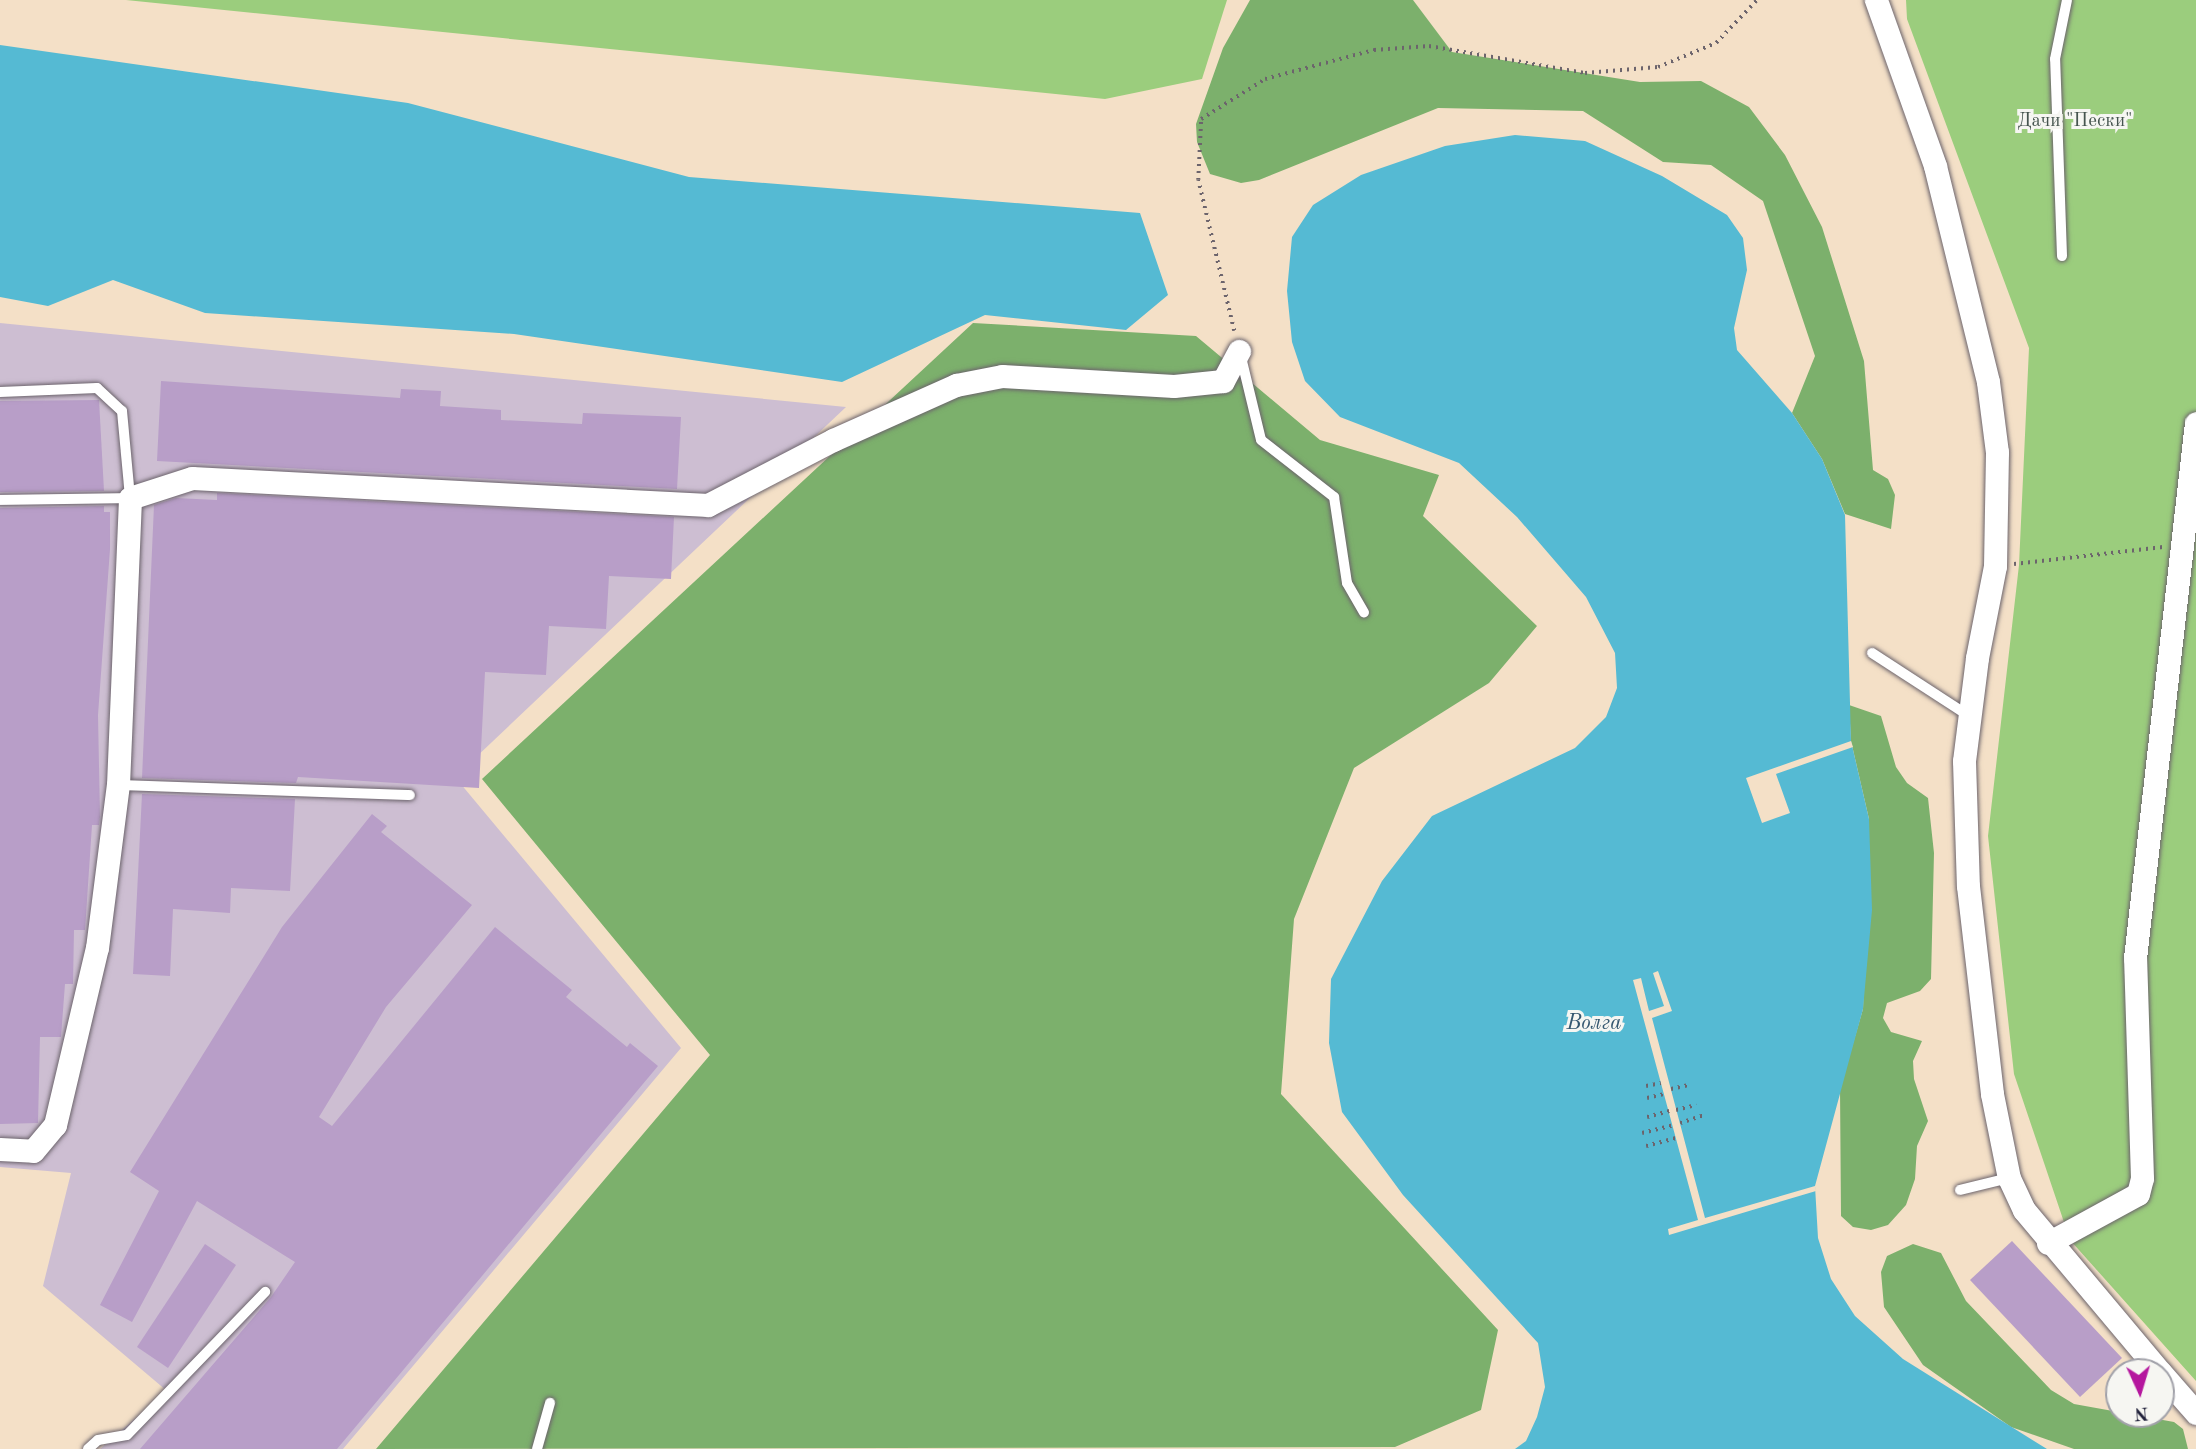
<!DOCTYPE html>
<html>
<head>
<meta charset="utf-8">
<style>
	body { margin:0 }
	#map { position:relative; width:2196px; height:1449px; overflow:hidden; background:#f4e0c7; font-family:"Old Standard TT",serif }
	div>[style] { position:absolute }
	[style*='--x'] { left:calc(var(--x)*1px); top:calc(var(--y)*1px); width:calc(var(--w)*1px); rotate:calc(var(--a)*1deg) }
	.industrial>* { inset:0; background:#cdbed2 }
	.green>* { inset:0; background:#9bcd7d }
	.forest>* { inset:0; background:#7cb06c }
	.water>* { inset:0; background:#55bad3 }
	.pier>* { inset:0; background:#f4e0c7 }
	.building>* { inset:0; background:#b89ec8 }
	.path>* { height:3.5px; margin-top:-1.75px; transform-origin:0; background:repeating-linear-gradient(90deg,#6c646c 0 2px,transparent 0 7px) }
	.roads { filter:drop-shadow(0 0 2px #6c646c) drop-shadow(0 0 2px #6c646c) }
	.service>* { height:10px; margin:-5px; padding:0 5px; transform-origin:5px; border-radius:5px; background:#fff }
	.minor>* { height:23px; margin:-11.5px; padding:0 11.5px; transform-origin:11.5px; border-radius:11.5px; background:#fff }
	span { translate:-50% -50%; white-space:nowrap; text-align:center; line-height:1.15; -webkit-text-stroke:6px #f6f6f2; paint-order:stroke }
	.park-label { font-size:19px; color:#46554f }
	.water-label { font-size:21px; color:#345770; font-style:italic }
	.north { position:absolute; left:2105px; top:1358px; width:70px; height:70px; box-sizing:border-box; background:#f6f6f2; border:2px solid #a1a1a9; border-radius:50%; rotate:176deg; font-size:19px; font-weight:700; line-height:28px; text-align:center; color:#22223b }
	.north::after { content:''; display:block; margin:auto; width:24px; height:32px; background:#b5179e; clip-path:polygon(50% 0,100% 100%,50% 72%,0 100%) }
</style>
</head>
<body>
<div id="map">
	<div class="industrial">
		<i style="clip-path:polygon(0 323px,846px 407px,455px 777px,681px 1048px,343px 1449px,100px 1449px,167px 1391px,43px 1286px,71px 1173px,0 1167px)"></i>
	</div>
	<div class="green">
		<i style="clip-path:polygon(126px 0,1227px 0,1202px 79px,1105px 99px)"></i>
		<i style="clip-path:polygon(1906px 0,2196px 0,2196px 1381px,2070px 1240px,2014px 1074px,1988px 836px,2019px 565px,2029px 348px,1907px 19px)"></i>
	</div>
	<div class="forest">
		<i style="clip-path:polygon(1250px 0,1413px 0,1452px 52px,1640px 82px,1701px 81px,1749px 107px,1785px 155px,1822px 227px,1864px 361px,1873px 470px,1888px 479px,1895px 495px,1891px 529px,1845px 514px,1822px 459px,1792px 413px,1815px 356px,1763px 201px,1711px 165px,1663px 162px,1583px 111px,1438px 108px,1259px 180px,1241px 183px,1210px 174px,1197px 142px,1196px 124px,1223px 48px)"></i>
		<i style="clip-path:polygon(973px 323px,1196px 336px,1320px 440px,1439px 475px,1423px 516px,1537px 626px,1489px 683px,1354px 768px,1294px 919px,1281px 1094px,1498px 1330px,1481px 1410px,1395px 1447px,376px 1449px,710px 1055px,482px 779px)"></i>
		<i style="clip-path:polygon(1849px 705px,1881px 716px,1896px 767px,1907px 783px,1928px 798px,1934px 853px,1931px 979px,1920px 991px,1887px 1003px,1883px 1018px,1891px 1032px,1922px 1041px,1913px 1061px,1914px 1079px,1928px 1121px,1917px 1146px,1915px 1179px,1906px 1205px,1888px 1225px,1871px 1230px,1853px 1227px,1841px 1216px,1840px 1088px,1863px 1009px,1869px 819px,1851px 741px)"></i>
		<i style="clip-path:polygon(1913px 1244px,1941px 1253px,1966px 1301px,2051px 1390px,2074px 1404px,2174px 1422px,2183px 1429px,2188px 1449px,2074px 1449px,2011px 1427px,1923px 1365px,1884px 1307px,1881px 1272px,1887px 1256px)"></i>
	</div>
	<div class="water">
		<i style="clip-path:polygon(0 45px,408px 103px,689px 177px,1140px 213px,1168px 295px,1126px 330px,985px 315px,842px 382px,514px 334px,205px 313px,113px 280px,48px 306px,0 297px)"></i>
		<i style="clip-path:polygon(1515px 135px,1585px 141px,1662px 176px,1727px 215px,1743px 238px,1747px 270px,1734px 328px,1737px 350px,1792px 413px,1822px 459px,1845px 515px,1851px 741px,1869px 819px,1872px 910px,1863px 1009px,1815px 1186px,1818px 1238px,1831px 1279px,1855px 1316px,1903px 1359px,2047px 1449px,1515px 1449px,1526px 1441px,1537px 1417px,1545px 1387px,1538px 1343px,1403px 1195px,1342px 1112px,1329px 1043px,1331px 979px,1382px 881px,1432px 816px,1575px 748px,1606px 717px,1617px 688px,1615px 653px,1586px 597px,1517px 517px,1459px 463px,1340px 417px,1305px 381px,1292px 342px,1287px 291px,1292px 237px,1313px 205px,1361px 175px,1445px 146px)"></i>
	</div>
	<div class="pier">
		<i style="clip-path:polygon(1851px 741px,1853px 747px,1776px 774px,1790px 813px,1762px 823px,1746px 778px)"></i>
		<i style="clip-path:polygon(1658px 971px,1672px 1011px,1652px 1018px,1705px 1218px,1815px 1186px,1816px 1191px,1669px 1235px,1668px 1229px,1698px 1220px,1633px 980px,1641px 978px,1649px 1011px,1664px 1006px,1653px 973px)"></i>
	</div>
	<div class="building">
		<i style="clip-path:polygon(161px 381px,400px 398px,401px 389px,441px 391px,440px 406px,501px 410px,501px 420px,582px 424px,583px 413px,681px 417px,677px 489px,157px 461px)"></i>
		<i style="clip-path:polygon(99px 400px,104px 491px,0 492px,0 401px)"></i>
		<i style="clip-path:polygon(217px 493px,674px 517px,671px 579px,609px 576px,606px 629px,549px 626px,546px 675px,485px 672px,479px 788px,298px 777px,296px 783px,142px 778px,154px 505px,176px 498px,217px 500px)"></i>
		<i style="clip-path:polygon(104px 506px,104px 512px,110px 512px,110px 549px,98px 715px,100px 817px,99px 825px,92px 825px,85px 930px,74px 930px,73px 984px,65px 984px,61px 1037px,40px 1037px,38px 1123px,0 1124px,0 508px)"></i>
		<i style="clip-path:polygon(142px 794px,295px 799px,290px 891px,231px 888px,230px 913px,173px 909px,170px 976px,133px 974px)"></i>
		<i style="clip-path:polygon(372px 814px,387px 826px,381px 832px,472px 905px,386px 1007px,319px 1117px,332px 1126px,495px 927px,572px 990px,566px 997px,627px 1047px,630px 1043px,658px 1066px,337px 1449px,140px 1449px,271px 1297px,295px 1262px,197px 1201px,132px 1322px,100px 1305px,159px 1191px,130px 1172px,282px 927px)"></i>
		<i style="clip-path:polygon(2012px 1241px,2122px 1358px,2080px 1397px,1970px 1280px)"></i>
		<i style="clip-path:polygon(205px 1244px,236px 1265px,168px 1368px,137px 1347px)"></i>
	</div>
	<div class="path">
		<i style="--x:1234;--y:331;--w:155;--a:-103.4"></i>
		<i style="--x:1198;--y:180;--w:61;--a:-87.2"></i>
		<i style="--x:1201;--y:119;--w:75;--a:-32"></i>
		<i style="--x:1265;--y:79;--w:113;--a:-14.9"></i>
		<i style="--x:1374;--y:50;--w:55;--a:-4.2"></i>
		<i style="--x:1429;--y:46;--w:158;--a:9.8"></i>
		<i style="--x:1585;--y:73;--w:73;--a:-4.7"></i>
		<i style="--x:1658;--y:67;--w:63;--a:-22.5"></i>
		<i style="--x:1716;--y:43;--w:59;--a:-46.4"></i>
		<i style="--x:2014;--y:564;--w:150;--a:-6.5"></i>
		<i style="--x:1646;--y:1086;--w:15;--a:-11"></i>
		<i style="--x:1671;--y:1089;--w:18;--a:-13"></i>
		<i style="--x:1647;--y:1098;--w:17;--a:-13"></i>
		<i style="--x:1676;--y:1110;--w:21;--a:-14"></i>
		<i style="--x:1647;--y:1117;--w:23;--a:-15"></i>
		<i style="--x:1680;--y:1123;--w:26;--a:-18"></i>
		<i style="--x:1642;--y:1133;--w:32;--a:-14"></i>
		<i style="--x:1646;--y:1146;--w:31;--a:-15"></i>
	</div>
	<div class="roads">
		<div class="service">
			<i style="--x:2062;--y:256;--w:197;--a:-92"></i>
			<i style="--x:2055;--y:59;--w:60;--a:-78.5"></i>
			<i style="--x:1240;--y:353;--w:89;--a:76.4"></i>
			<i style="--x:1261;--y:440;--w:93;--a:38"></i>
			<i style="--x:1334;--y:497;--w:87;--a:81.4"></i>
			<i style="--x:1347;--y:583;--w:34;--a:60"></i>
			<i style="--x:0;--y:392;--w:97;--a:-2.4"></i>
			<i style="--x:97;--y:388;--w:34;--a:43"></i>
			<i style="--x:122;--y:411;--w:87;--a:84.7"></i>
			<i style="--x:130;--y:498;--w:130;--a:179.1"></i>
			<i style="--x:1872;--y:653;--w:116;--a:33"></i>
			<i style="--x:118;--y:785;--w:292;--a:2"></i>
			<i style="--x:1960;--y:1190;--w:50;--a:-13.8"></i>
			<i style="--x:88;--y:1449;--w:13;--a:-42"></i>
			<i style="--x:98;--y:1440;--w:29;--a:-10"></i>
			<i style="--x:127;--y:1435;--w:199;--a:-46"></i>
			<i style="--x:537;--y:1449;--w:48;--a:-74.2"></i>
		</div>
		<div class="minor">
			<i style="--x:1876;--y:0;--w:176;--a:70.4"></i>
			<i style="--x:1935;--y:166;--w:222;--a:76.2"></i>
			<i style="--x:1988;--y:382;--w:71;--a:82.7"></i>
			<i style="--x:1997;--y:452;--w:114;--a:91"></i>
			<i style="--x:1995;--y:566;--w:94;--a:101.1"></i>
			<i style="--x:1977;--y:658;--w:104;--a:97.2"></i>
			<i style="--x:1964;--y:761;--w:125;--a:88.2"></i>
			<i style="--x:1968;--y:886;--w:209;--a:83.4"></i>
			<i style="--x:1992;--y:1094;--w:86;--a:78.6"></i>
			<i style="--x:2009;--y:1178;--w:35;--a:65"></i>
			<i style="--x:2024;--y:1210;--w:212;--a:50"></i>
			<i style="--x:0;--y:1149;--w:33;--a:3"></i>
			<i style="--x:33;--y:1151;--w:34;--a:-50"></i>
			<i style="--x:55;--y:1125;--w:182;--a:-76.7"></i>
			<i style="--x:97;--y:948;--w:164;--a:-82.7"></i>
			<i style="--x:118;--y:785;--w:287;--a:-87.6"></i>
			<i style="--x:130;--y:498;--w:65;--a:-17.9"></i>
			<i style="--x:192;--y:478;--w:517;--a:3"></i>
			<i style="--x:708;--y:505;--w:141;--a:-27.5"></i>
			<i style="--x:833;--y:440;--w:135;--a:-24.1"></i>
			<i style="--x:956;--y:385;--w:47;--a:-11.1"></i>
			<i style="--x:1002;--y:376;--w:172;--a:3.3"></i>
			<i style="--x:1174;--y:386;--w:49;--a:-5.8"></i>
			<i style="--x:1223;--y:381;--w:34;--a:-62"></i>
			<i style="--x:2048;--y:1243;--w:102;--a:-28.6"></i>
			<i style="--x:2138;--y:1194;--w:16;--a:-76"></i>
			<i style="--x:2142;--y:1178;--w:220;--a:-91.8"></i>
			<i style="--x:2135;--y:958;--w:538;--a:-83.5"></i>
			<i style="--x:2161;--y:1373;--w:53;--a:48.8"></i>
		</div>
	</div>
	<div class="park-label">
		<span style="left:2075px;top:122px">Дачи "Пески"</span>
	</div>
	<div class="water-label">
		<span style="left:1594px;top:1024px">Волга</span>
	</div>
	<div class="north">N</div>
</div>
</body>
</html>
